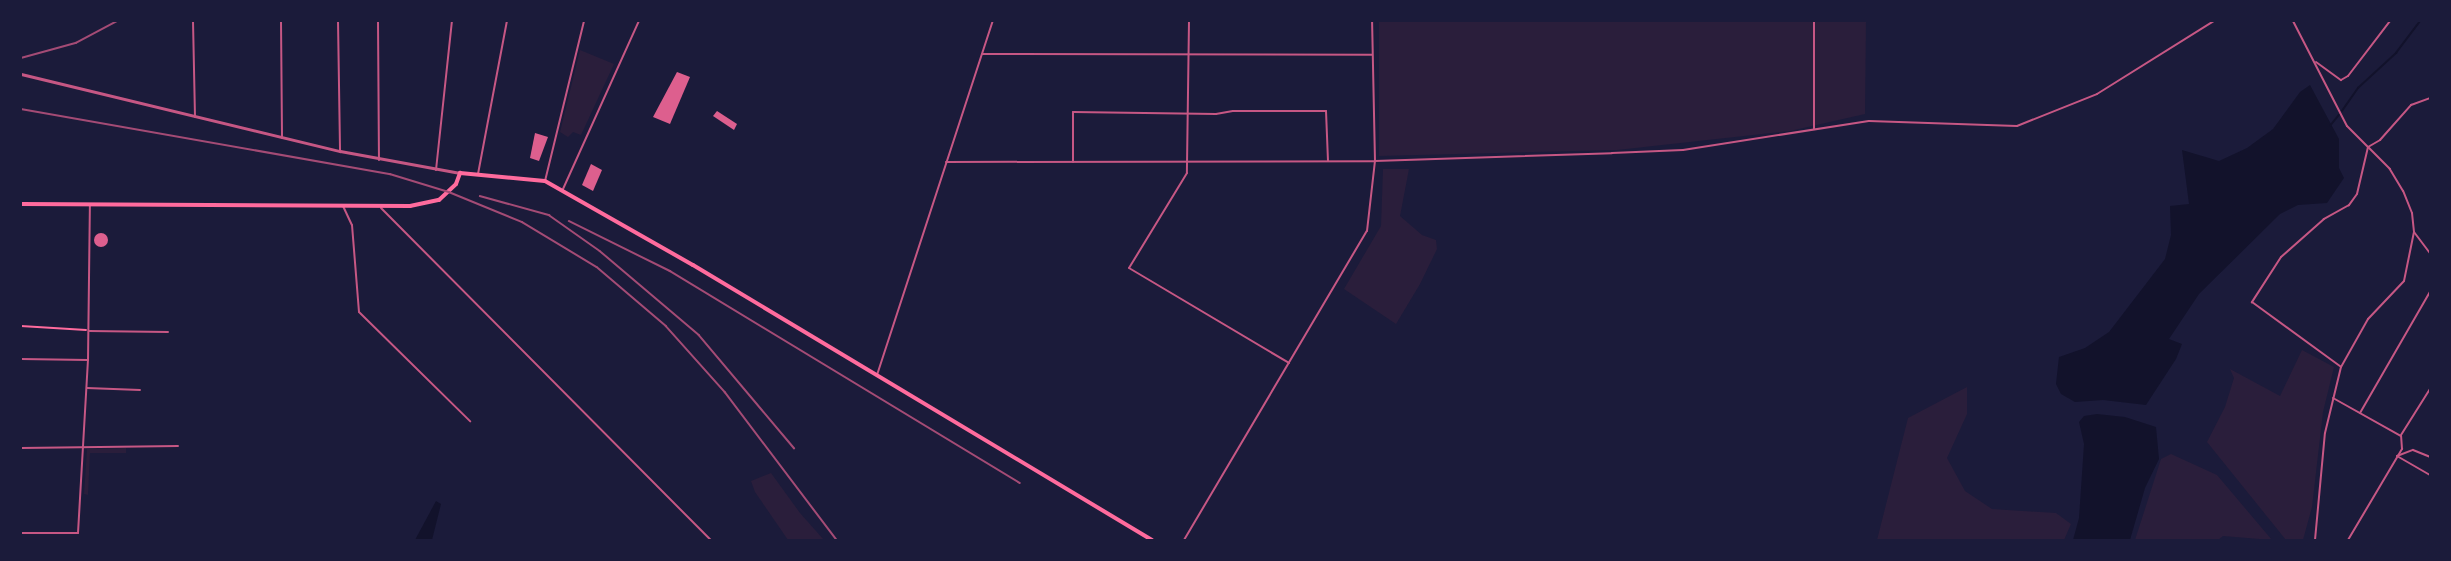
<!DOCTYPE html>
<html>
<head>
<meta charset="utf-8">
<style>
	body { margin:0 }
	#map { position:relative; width:2451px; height:561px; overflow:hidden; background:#1b1b3a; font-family:Lato,sans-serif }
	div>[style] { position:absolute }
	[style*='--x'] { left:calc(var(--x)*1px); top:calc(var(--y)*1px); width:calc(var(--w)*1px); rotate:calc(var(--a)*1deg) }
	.green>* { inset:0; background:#2a1e3b }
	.water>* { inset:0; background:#12122b }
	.stream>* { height:1.5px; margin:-0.75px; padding:0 0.75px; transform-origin:0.75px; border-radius:0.75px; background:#12122b }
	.building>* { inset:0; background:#dd5f8e }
	.round { border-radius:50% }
	.path>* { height:1.5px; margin:-0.75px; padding:0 0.75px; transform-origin:0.75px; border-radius:0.75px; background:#ff6b9d }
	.minor>* { height:2px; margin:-1px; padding:0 1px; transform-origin:1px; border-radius:1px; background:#c65784 }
	.tertiary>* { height:3px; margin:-1.5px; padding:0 1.5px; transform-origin:1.5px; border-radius:1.5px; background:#c65784 }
	.primary>* { height:4px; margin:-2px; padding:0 2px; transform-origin:2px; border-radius:2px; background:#ff6b9d }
	.rail>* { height:1.5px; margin:-0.75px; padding:0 0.75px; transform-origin:0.75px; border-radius:0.75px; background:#a44b75 }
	span { translate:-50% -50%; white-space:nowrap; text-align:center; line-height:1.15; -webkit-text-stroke:4.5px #1b1b3a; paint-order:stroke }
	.frame { position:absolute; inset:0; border:22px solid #1b1b3a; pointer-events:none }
</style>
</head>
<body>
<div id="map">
	<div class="green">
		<i style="clip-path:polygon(1379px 21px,1866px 21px,1865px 114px,1790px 131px,1617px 150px,1379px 156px)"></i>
		<i style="clip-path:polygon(580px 50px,614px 64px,581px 135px,573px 132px,568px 137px,560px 132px)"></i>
		<i style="clip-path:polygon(1383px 169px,1409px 169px,1400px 216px,1422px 235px,1436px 240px,1437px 249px,1420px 284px,1396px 324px,1344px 289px,1381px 226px)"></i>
		<i style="clip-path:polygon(2302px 350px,2334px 367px,2323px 412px,2312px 507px,2303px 540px,2286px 540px,2207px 442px,2225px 407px,2234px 378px,2230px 369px,2280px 396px)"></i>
		<i style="clip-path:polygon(1967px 387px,1967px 414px,1947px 458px,1965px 491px,1992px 509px,2056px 513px,2071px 524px,2064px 540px,1877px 540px,1908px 418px)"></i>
		<i style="clip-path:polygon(126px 448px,126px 453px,90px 453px,88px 495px,84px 494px,87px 449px)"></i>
		<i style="clip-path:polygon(2171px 454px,2217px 475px,2272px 540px,2223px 536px,2218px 540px,2135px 540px,2161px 459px)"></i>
		<i style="clip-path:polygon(771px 473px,800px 513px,824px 540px,788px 540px,755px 492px,751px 481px)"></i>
	</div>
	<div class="water">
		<i style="clip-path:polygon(2310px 85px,2339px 139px,2339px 168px,2344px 178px,2327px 203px,2298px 205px,2280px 214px,2199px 294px,2169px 339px,2182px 344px,2176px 359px,2146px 405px,2103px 400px,2075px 402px,2061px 394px,2056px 384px,2059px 357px,2085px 348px,2109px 332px,2165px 259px,2171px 235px,2170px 206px,2189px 204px,2182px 150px,2219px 161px,2247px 148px,2273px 129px,2300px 92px)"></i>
		<i style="clip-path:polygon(2097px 414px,2125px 417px,2156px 427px,2159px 459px,2145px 488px,2130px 540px,2073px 540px,2079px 518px,2084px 444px,2079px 422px,2084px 416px)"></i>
		<i style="clip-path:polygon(436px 501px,441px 504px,432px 540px,415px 540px)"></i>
	</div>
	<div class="stream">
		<i style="--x:2342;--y:111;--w:28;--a:-55"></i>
		<i style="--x:2358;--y:88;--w:52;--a:-42.6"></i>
		<i style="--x:2396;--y:53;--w:40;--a:-53"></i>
		<i style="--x:2330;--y:126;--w:14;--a:-51"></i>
	</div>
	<div class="building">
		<i style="clip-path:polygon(677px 72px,690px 77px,670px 124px,653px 117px)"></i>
		<i style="clip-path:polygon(717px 111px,737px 124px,734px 130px,713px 116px)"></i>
		<i style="clip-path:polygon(535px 133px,548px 137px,539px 161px,530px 158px)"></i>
		<i style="clip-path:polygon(591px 164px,602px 170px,593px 191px,582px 185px)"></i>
		<i class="round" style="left:94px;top:233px;width:14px;height:14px"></i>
	</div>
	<div class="path">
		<i style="--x:21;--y:326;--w:65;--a:3.5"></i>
	</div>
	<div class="minor">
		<i style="--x:193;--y:21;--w:96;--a:88.8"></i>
		<i style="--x:281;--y:21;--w:117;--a:89.5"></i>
		<i style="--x:338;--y:21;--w:130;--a:89.1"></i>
		<i style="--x:378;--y:21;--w:139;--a:89.6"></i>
		<i style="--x:1189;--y:21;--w:152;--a:90.8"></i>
		<i style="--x:1187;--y:173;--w:111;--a:121.4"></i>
		<i style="--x:1129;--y:268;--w:186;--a:30.7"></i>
		<i style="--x:2293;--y:21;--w:118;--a:62.8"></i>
		<i style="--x:2347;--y:126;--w:30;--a:45"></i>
		<i style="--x:2368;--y:147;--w:14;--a:-30"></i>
		<i style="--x:2380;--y:140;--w:47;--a:-48.5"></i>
		<i style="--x:2411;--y:105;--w:20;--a:-20"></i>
		<i style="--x:982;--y:54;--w:390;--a:0.1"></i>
		<i style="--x:2316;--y:62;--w:31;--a:36"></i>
		<i style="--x:2341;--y:80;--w:8;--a:-30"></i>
		<i style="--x:2348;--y:76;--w:69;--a:-52.6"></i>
		<i style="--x:1814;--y:129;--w:108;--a:-90"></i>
		<i style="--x:946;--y:162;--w:429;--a:-0.1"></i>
		<i style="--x:1375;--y:161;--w:237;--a:-1.9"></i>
		<i style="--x:1612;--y:153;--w:71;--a:-2.4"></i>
		<i style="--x:1683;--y:150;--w:188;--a:-8.9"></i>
		<i style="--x:1869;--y:121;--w:148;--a:1.9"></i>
		<i style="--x:2017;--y:126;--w:86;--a:-21.8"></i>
		<i style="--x:2097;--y:94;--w:138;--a:-32"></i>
		<i style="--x:1073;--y:162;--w:50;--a:-90"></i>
		<i style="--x:1073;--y:112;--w:143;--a:0.8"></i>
		<i style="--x:1216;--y:114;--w:17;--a:-10"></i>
		<i style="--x:1233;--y:111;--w:93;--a:0"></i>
		<i style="--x:1326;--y:111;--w:50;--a:87.7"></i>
		<i style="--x:436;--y:170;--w:150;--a:-83.9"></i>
		<i style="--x:478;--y:174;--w:156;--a:-79.3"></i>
		<i style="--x:545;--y:181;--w:165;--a:-76.3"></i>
		<i style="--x:563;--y:189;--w:184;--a:-65.7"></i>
		<i style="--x:343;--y:206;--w:21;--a:65"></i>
		<i style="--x:352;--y:225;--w:87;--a:85.4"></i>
		<i style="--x:359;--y:312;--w:156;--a:44.5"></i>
		<i style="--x:381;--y:208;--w:468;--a:45.2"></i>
		<i style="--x:2414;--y:232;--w:26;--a:53"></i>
		<i style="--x:89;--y:331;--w:79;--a:0.7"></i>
		<i style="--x:21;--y:359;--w:67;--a:0.9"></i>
		<i style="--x:877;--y:375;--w:373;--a:-71.9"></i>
		<i style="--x:87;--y:388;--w:53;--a:2.2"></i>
		<i style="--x:2333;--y:398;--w:78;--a:29.2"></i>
		<i style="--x:2360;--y:413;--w:140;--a:-60"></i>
		<i style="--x:2401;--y:435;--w:54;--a:-57.8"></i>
		<i style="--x:21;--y:448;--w:157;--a:-0.7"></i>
		<i style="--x:2397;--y:456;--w:38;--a:30"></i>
		<i style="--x:2397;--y:456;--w:17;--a:-21"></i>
		<i style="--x:2413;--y:450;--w:18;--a:22"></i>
		<i style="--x:21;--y:533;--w:57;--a:0"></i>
		<i style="--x:78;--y:533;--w:173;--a:-86.7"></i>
		<i style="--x:88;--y:360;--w:156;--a:-89.3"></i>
		<i style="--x:1184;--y:540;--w:359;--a:-59.4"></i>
		<i style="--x:1367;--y:231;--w:70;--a:-83.5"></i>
		<i style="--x:1375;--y:161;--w:140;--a:-91.2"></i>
		<i style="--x:2315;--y:540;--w:107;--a:-84.7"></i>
		<i style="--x:2325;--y:433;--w:68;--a:-76.4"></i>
		<i style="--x:2341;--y:367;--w:55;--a:-60.6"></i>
		<i style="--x:2368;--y:319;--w:52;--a:-46.5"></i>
		<i style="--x:2404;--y:281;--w:50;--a:-78.5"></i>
		<i style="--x:2414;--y:232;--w:19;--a:-96"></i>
		<i style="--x:2412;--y:213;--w:24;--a:-112"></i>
		<i style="--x:2403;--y:191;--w:26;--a:-121"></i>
		<i style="--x:2390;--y:169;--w:31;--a:-135"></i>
		<i style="--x:2368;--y:147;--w:48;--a:103.2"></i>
		<i style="--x:2357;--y:194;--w:14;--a:126"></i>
		<i style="--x:2349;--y:205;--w:29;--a:151"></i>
		<i style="--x:2324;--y:219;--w:57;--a:138.5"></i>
		<i style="--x:2281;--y:257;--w:54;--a:122.8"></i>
		<i style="--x:2252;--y:302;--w:110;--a:36.1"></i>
		<i style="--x:2348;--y:540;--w:106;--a:-59.3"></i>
		<i style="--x:2402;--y:449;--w:13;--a:-94"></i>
	</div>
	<div class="tertiary">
		<i style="--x:21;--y:74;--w:328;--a:13.6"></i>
		<i style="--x:340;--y:151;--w:122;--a:10.4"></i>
	</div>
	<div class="primary">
		<i style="--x:21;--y:204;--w:389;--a:0.3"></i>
		<i style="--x:410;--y:206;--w:30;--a:-12"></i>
		<i style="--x:439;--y:200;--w:23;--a:-43"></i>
		<i style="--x:456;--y:184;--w:12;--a:-70"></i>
		<i style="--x:460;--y:173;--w:85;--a:5.4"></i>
		<i style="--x:545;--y:181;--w:170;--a:29.6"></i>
		<i style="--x:693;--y:265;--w:535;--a:30.93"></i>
	</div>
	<div class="rail">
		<i style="--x:21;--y:58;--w:57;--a:-15.3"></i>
		<i style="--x:76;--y:43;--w:47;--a:-28.2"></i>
		<i style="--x:21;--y:109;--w:375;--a:10"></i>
		<i style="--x:390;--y:174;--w:62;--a:17"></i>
		<i style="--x:449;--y:192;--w:79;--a:22.3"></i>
		<i style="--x:522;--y:222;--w:87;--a:31"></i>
		<i style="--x:597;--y:267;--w:91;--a:40.5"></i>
		<i style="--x:666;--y:326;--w:89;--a:48.2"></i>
		<i style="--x:725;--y:392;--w:186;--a:52.9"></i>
		<i style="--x:480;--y:196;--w:72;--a:15.4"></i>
		<i style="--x:549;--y:215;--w:62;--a:35.2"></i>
		<i style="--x:600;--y:251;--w:130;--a:40.3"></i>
		<i style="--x:699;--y:335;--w:148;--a:49.9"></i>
		<i style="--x:569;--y:221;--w:113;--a:26.3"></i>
		<i style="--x:670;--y:271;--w:409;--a:31.2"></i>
	</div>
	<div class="frame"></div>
</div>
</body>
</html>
